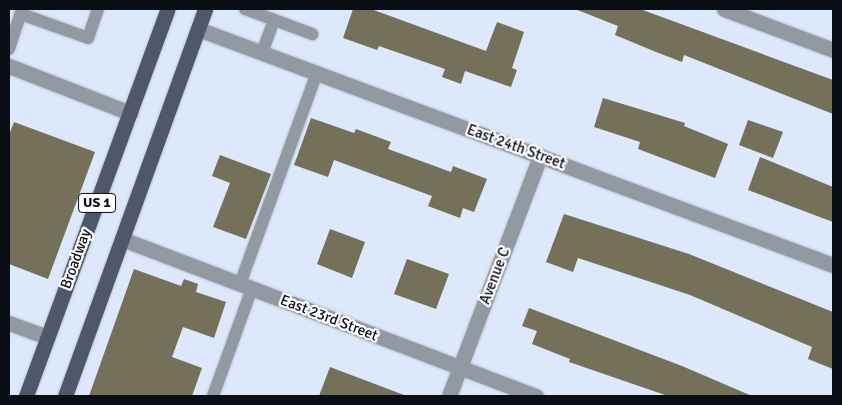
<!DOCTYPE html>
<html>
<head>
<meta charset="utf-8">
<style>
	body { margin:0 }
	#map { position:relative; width:842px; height:405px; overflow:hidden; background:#dde8fa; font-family:Signika,sans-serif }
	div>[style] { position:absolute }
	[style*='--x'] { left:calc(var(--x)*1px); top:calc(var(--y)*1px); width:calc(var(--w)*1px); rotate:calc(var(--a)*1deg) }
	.building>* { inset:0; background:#747059 }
	.roads { filter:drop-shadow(0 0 1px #bbc5d5) drop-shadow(0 0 1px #bbc5d5) }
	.lane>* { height:12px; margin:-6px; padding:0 6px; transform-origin:6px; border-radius:6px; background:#9399a2 }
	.street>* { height:15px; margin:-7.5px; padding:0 7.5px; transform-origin:7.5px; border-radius:7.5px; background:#9399a2 }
	.primary>* { height:15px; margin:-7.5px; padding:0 7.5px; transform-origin:7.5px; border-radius:7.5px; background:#4e5868 }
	span { translate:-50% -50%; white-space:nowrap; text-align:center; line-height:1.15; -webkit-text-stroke:4.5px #fff; paint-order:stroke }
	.shield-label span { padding:1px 4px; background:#fff; border:1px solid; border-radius:4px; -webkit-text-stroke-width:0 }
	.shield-label { font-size:14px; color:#0a0e15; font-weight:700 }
	.street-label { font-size:15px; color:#0a0e15 }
	.frame { position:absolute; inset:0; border:10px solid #0a0e15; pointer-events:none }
</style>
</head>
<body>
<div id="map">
	<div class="building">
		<i style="clip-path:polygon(353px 9px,371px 9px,486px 51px,497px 22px,524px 32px,512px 68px,517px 70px,511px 87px,465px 71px,461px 84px,442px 77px,445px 69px,379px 46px,377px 50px,343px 38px)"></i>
		<i style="clip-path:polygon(575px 9px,640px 9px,833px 80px,833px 114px,684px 55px,682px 62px,656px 52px,615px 35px,618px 26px)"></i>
		<i style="clip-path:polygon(603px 98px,685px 123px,684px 126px,728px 144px,715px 178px,638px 149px,640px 142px,594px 127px)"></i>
		<i style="clip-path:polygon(311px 118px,354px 133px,356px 129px,391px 142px,388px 149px,451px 172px,453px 166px,487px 179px,474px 212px,463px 208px,460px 218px,428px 206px,432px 196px,334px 160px,328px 177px,294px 165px)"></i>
		<i style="clip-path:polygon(748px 120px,783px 132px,773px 158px,739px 145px)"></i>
		<i style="clip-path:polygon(14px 122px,95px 152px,48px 279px,9px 264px,9px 135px)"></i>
		<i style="clip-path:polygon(220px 155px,271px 174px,246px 239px,213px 227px,230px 183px,212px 176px)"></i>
		<i style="clip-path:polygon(760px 157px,833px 187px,833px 222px,748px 190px)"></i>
		<i style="clip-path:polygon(564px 214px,689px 254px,833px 312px,833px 369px,808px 359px,812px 347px,690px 295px,578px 258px,573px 272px,546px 262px)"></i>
		<i style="clip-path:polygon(330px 229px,365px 242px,352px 278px,317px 264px)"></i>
		<i style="clip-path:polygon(407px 259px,449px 274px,436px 309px,394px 294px)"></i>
		<i style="clip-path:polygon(134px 269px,181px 286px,184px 279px,198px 284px,196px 292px,226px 302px,214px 338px,183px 327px,172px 357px,202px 368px,192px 396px,89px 396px)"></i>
		<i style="clip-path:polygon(529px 308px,682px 366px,752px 396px,668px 396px,569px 362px,570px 359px,532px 344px,537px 331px,522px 326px)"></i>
		<i style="clip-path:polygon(330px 367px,404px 395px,403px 396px,319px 396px)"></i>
	</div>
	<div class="roads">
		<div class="lane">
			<i style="--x:245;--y:9;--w:72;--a:20.5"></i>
			<i style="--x:21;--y:14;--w:71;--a:19.7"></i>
			<i style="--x:88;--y:38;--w:31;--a:-71"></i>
			<i style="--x:9;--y:49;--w:42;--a:-72"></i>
			<i style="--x:262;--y:53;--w:35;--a:-70"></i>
			<i style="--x:240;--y:284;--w:225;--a:-70"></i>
			<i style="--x:213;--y:396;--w:115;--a:-70.1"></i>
		</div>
		<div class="street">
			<i style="--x:724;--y:9;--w:116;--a:20.6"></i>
			<i style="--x:198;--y:29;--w:677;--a:20.39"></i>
			<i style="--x:9;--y:66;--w:130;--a:21.2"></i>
			<i style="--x:122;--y:239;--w:443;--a:20.8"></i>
			<i style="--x:9;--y:323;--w:40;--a:20.2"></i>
			<i style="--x:449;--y:396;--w:257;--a:-69.2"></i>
		</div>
		<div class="primary">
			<i style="--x:26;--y:396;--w:412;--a:-69.9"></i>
			<i style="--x:65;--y:396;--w:412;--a:-70.1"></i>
		</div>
	</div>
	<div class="shield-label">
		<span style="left:97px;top:203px">US 1</span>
	</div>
	<div class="street-label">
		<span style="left:516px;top:147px;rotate:20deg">East 24th Street</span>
		<span style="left:76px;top:259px;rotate:-70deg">Broadway</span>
		<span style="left:495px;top:276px;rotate:-69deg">Avenue C</span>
		<span style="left:329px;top:318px;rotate:21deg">East 23rd Street</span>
	</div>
	<div class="frame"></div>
</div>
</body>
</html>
